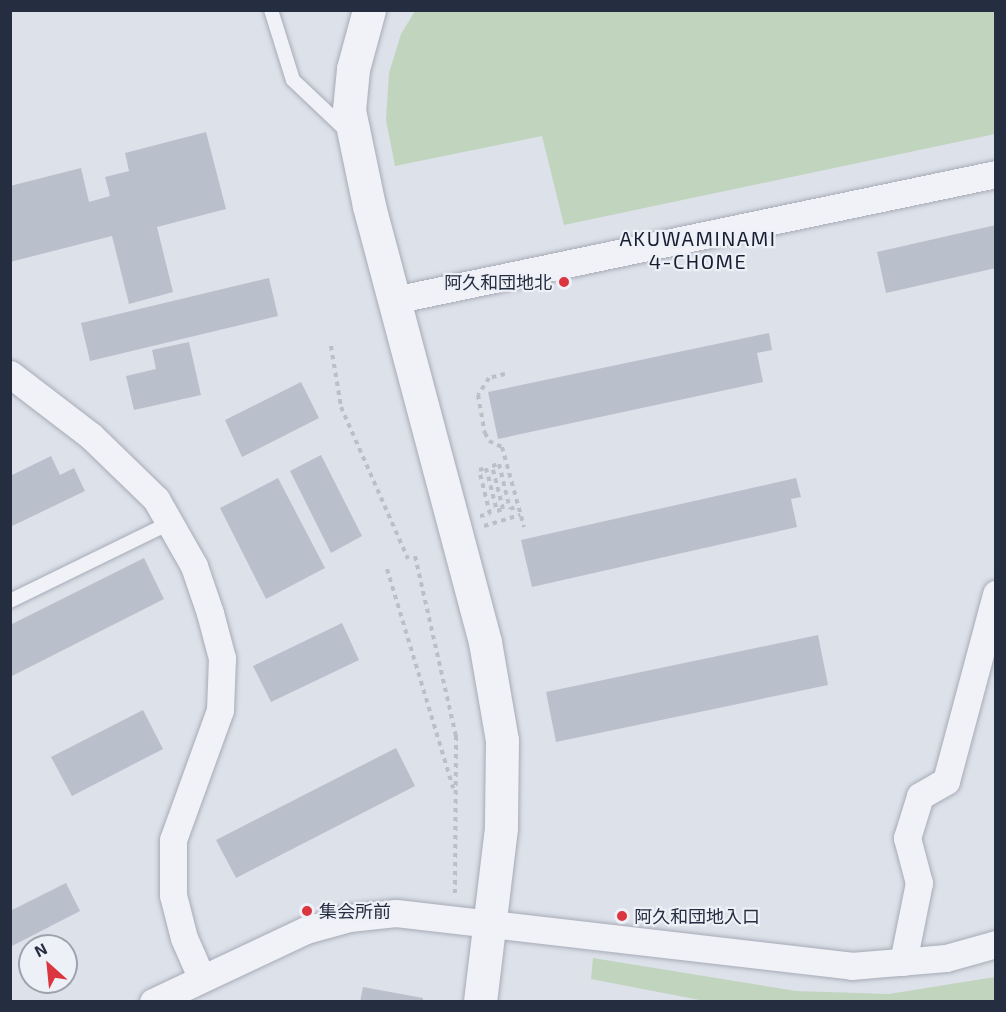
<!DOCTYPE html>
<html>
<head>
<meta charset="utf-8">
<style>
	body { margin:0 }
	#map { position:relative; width:1006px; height:1012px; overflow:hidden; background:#dde1e9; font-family:"Exo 2","Noto Sans JP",sans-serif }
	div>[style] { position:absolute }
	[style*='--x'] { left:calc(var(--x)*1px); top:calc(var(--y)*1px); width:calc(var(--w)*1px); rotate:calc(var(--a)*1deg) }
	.green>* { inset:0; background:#c1d4be }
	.building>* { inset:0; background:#babfcc }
	.path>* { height:4px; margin-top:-2px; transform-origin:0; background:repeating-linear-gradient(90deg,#bcbfc8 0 4.5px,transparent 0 9px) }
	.roads { filter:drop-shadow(0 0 2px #a6abb7) drop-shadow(0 0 2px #a6abb7) }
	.service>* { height:14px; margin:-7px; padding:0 7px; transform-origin:7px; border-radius:7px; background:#f1f2f7 }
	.minor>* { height:27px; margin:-13.5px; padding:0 13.5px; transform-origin:13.5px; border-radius:13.5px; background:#f1f2f7 }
	.tertiary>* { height:33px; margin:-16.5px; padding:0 16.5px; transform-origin:16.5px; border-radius:16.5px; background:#f1f2f7 }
	.dots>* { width:16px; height:16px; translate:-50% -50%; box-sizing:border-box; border:3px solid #edf0f6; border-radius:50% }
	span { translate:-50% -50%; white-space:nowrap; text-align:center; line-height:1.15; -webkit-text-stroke:4.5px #edf0f6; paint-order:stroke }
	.poi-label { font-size:18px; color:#252d41 }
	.right { translate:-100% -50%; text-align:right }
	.left { translate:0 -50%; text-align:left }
	.neighbourhood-label { font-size:20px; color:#181e32; letter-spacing:1.5px }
	.frame { position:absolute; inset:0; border:12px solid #252d41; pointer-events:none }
	.north { position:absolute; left:18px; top:934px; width:60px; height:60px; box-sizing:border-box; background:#edf0f6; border:2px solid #9da2ae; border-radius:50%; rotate:333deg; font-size:16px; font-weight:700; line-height:24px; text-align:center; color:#252d41 }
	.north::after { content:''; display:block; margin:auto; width:21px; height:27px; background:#db353f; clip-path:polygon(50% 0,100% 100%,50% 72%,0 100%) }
</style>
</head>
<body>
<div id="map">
	<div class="green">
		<i style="clip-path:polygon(415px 11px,995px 11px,995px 134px,564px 225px,542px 136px,395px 166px,386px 120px,389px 73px,401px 34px)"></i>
		<i style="clip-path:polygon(593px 958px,796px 991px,889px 994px,995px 977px,995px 1001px,705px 1001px,591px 979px)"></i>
	</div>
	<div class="building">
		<i style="clip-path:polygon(206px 132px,226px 209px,157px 227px,173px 292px,129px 304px,112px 236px,10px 262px,10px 186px,81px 168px,89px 202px,110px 196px,105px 177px,129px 171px,125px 153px)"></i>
		<i style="clip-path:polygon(996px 225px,996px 268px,886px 293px,877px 252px)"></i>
		<i style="clip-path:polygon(269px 278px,278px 316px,90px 361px,81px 323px)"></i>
		<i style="clip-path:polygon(769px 333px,772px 350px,757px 353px,763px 382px,498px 439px,488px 392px)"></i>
		<i style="clip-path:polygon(189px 342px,201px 395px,134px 410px,126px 376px,156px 369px,152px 350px)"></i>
		<i style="clip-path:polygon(301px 382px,319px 418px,242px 457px,225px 420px)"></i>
		<i style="clip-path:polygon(321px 455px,362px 536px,331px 553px,290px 471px)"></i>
		<i style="clip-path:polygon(51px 456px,60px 475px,74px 468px,85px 491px,10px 527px,10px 476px)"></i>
		<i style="clip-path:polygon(278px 478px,325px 568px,266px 599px,220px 508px)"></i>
		<i style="clip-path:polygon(796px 478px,801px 497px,791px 499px,797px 527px,532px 587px,521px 540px)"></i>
		<i style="clip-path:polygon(144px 558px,164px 599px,10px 677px,10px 625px)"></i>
		<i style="clip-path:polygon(342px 623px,359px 660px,271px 702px,253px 666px)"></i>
		<i style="clip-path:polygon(818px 635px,828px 685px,556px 742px,546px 692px)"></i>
		<i style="clip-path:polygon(143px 710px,163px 749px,72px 796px,51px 757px)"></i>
		<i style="clip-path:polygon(396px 748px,415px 786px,236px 878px,216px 840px)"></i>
		<i style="clip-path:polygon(66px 883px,80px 911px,10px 947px,10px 911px)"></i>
		<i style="clip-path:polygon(363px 987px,423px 998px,423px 1002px,360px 1002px)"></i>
	</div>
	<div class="path">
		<i style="--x:331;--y:346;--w:62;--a:80.7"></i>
		<i style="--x:341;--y:407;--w:166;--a:66.2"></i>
		<i style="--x:505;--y:374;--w:16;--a:166"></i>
		<i style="--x:489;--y:378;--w:20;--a:123"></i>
		<i style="--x:478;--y:395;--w:39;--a:80"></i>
		<i style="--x:485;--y:433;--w:9;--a:63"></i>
		<i style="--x:489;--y:441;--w:14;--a:25"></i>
		<i style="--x:502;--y:447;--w:83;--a:74.6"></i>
		<i style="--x:480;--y:516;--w:10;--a:-11"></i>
		<i style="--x:490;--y:514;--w:45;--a:-104"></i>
		<i style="--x:479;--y:470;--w:7;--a:-16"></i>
		<i style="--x:486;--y:468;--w:44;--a:75.7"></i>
		<i style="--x:497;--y:511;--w:6;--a:-18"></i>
		<i style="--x:503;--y:509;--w:44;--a:-104.3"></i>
		<i style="--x:492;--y:466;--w:7;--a:-16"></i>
		<i style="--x:499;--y:464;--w:46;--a:76.3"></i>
		<i style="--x:510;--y:509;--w:9;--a:-21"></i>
		<i style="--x:484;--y:526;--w:38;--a:-17"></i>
		<i style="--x:415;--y:556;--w:185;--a:77.2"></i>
		<i style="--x:456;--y:736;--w:157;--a:90.4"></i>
		<i style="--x:387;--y:569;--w:229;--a:73.2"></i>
	</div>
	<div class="roads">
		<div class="service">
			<i style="--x:271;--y:10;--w:73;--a:72.6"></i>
			<i style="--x:293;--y:80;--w:74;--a:43.4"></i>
			<i style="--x:10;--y:601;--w:179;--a:-26.1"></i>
		</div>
		<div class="minor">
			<i style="--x:394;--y:300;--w:615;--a:-11.82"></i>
			<i style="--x:10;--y:374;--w:102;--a:37.4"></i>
			<i style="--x:91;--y:436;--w:91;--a:44.1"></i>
			<i style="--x:156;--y:499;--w:77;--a:60.4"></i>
			<i style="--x:194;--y:566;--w:50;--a:71.2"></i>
			<i style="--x:210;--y:613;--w:47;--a:75.1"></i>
			<i style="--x:222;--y:658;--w:52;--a:92.2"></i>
			<i style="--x:220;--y:710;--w:138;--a:109.9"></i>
			<i style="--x:173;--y:840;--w:55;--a:90"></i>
			<i style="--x:173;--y:895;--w:44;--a:75.7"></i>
			<i style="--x:184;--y:938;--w:43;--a:66.4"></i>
			<i style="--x:903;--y:962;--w:81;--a:-78.6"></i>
			<i style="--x:919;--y:883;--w:47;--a:-104.9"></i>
			<i style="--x:907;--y:838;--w:44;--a:-72.8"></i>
			<i style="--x:920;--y:796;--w:30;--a:-30"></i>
			<i style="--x:946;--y:781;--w:194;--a:-75"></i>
			<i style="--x:153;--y:1002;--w:169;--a:-25.2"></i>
			<i style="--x:306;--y:930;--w:45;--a:-15.6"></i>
			<i style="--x:349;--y:918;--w:47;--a:-6.1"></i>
			<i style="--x:396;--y:913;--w:458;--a:6.6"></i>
			<i style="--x:851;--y:966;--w:95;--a:-4.8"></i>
			<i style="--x:946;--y:958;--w:52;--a:-15.6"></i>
		</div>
		<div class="tertiary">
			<i style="--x:369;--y:10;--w:61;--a:105.2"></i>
			<i style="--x:353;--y:69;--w:41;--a:95.6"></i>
			<i style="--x:349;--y:110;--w:98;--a:78.2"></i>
			<i style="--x:369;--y:206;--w:451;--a:75.1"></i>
			<i style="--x:485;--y:642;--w:99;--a:80.2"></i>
			<i style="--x:502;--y:740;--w:88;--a:90.7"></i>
			<i style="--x:501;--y:828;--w:175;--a:96.9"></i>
		</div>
	</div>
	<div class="dots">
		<i style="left:564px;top:282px;background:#db353f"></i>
		<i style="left:307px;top:911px;background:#db353f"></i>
		<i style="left:622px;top:916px;background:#db353f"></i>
	</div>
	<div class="poi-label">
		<span class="right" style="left:552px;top:282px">阿久和団地北</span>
		<span class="left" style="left:319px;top:911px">集会所前</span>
		<span class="left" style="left:634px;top:916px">阿久和団地入口</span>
	</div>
	<div class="neighbourhood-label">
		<span style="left:698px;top:250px">AKUWAMINAMI<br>4-CHOME</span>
	</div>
	<div class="frame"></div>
	<div class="north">N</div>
</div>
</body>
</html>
